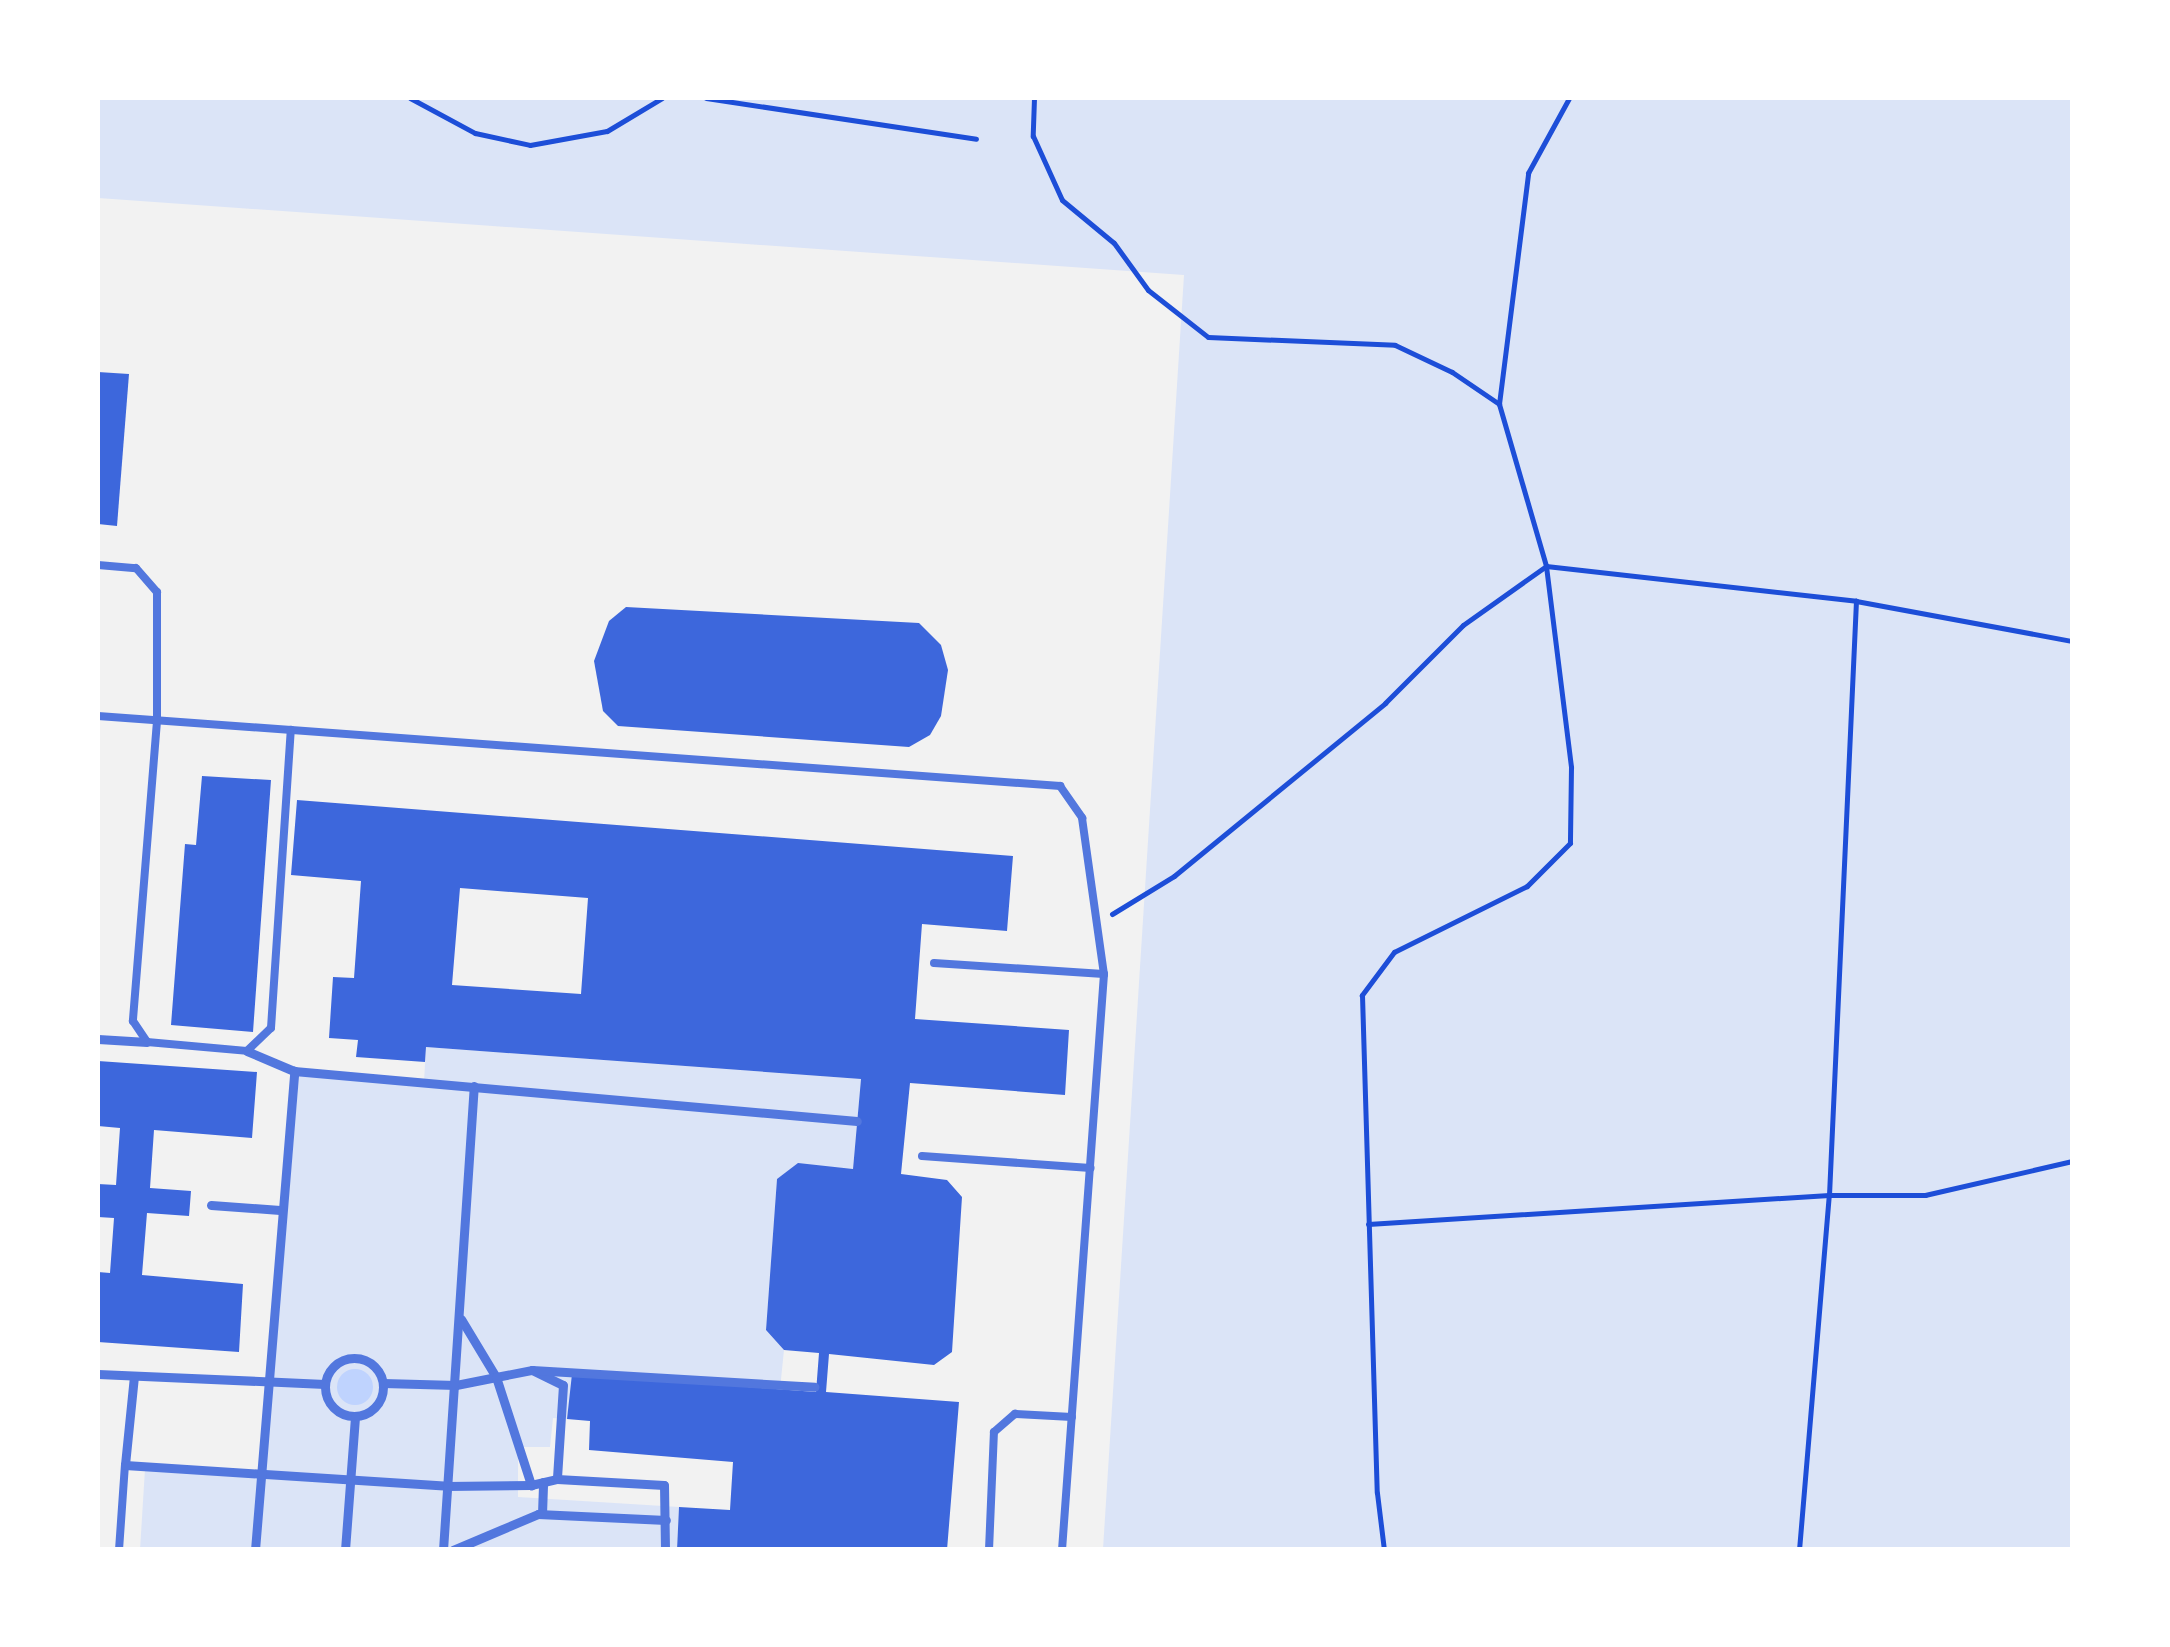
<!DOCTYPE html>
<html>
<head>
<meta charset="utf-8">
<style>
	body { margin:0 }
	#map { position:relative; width:2170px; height:1647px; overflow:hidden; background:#f2f2f2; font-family:"Varela Round",sans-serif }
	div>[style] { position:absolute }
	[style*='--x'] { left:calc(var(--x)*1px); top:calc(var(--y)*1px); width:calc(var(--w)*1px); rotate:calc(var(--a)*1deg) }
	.green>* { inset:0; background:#dbe4f7 }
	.water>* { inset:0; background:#bfd3fe }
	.round { border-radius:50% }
	.building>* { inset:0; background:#3d67dc }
	.path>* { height:5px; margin:-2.5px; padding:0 2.5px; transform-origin:2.5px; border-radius:2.5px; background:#1d4ed8 }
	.service>* { height:8px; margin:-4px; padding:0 4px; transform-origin:4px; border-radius:4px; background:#5277de }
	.pedestrian>* { height:9px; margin:-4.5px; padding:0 4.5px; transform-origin:4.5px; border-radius:4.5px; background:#5277de }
	.pedestrian>.ring { margin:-4.5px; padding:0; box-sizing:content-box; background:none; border:9px solid #5277de; border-radius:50% }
	span { translate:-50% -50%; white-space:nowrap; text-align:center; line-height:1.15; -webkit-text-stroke:9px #fff; paint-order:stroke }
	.frame { position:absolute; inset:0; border:100px solid #fff; pointer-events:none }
</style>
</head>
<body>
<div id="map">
	<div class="green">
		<i style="clip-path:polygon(98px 98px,2072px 98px,2072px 1549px,1103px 1549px,1184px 275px,98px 198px)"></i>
		<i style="clip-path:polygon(426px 1047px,861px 1079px,853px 1169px,798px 1164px,777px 1179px,766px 1330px,784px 1350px,780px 1389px,573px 1375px,567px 1419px,553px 1418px,550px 1447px,518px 1447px,518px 1497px,679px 1507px,677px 1549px,140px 1550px,145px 1469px,265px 1476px,299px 1076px,424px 1082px)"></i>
	</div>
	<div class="water">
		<i class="round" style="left:337px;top:1369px;width:36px;height:36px"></i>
	</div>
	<div class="building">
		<i style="clip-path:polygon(98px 372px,129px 374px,117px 526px,98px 524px)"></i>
		<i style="clip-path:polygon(626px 607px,919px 623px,941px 645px,948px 670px,941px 716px,930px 735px,909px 747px,618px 726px,603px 711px,594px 661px,609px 621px)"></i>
		<i style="clip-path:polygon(202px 776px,271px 780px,253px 1032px,171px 1025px,185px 844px,196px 845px)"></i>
		<i style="clip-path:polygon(evenodd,297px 800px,1013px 856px,1007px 931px,922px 924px,915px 1019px,1069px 1030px,1065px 1095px,910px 1083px,901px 1174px,947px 1180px,962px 1197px,952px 1352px,934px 1365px,829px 1354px,826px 1392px,959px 1402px,947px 1550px,677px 1550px,679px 1507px,730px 1510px,733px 1462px,589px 1450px,590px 1421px,567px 1419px,572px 1374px,816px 1392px,819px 1353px,784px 1350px,766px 1330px,777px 1179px,798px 1163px,853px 1169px,861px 1079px,426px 1047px,425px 1062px,356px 1057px,358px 1040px,329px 1038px,333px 977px,354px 978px,361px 881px,291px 875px,297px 800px,460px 888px,588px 898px,581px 994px,452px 985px,460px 888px)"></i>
		<i style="clip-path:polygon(98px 1061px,257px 1072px,252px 1138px,154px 1130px,150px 1188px,191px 1191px,190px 1204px,189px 1216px,147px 1213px,142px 1275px,243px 1284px,239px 1352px,98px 1342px,98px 1272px,110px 1273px,114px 1218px,98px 1217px,98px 1184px,116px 1185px,120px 1128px,98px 1126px)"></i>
	</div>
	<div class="path">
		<i style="--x:410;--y:98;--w:74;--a:28.3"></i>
		<i style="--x:475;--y:133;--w:56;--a:12.3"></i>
		<i style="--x:530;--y:145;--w:78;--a:-10.3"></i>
		<i style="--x:607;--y:131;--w:64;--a:-31"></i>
		<i style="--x:706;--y:98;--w:273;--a:8.6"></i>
		<i style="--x:1034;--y:98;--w:38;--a:92"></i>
		<i style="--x:1033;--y:136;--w:70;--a:65.6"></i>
		<i style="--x:1062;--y:200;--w:67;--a:39.6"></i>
		<i style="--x:1114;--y:243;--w:58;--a:54.1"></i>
		<i style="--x:1148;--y:290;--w:76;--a:38.1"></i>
		<i style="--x:1208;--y:337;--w:187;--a:2.4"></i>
		<i style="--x:1395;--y:345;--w:63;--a:25.3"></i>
		<i style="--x:1452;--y:372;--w:57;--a:34.2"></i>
		<i style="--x:1499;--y:404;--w:169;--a:73.8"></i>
		<i style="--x:1546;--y:566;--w:203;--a:82.9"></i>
		<i style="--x:1571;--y:767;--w:76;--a:90.8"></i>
		<i style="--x:1570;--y:843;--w:61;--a:135"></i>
		<i style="--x:1527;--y:886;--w:148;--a:153.6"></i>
		<i style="--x:1394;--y:952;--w:54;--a:126.7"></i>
		<i style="--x:1362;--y:995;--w:498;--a:88.3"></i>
		<i style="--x:1377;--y:1493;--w:57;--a:83"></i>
		<i style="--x:1499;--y:404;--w:233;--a:-82.8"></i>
		<i style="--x:1528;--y:173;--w:85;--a:-61.3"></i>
		<i style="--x:1112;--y:914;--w:73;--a:-31.5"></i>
		<i style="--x:1174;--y:876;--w:273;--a:-39.3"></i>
		<i style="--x:1385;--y:703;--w:110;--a:-45"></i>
		<i style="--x:1463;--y:625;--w:102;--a:-35.4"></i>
		<i style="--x:1546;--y:566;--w:312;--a:6.4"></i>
		<i style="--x:1856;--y:601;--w:220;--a:10.5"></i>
		<i style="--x:1368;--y:1224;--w:462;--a:-3.6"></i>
		<i style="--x:1829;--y:1195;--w:96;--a:0"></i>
		<i style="--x:1925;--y:1195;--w:151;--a:-13"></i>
		<i style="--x:1799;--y:1550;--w:356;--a:-85.2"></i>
		<i style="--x:1829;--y:1195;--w:595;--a:-87.4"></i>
	</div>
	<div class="service">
		<i style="--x:98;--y:565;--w:38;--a:5"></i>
		<i style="--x:136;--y:568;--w:32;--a:49"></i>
		<i style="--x:157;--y:592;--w:129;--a:90"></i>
		<i style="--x:157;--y:721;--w:301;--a:94.6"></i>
		<i style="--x:133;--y:1021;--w:25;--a:56"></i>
		<i style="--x:147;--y:1042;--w:100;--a:5.1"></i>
		<i style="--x:247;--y:1051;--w:33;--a:-44"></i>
		<i style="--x:271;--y:1028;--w:299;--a:-86.2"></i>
		<i style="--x:98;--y:716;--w:965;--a:4.16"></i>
		<i style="--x:1060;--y:786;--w:39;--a:55"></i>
		<i style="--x:1082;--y:818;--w:158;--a:82"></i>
		<i style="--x:1104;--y:974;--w:578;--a:94.17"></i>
		<i style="--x:934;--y:963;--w:170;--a:3.7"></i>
		<i style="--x:922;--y:1156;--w:169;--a:4.1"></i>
		<i style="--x:119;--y:1550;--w:85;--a:-86"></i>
		<i style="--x:989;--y:1550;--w:118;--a:-87.6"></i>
		<i style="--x:994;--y:1432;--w:28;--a:-41"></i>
		<i style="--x:1015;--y:1414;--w:57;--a:3"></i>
	</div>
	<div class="pedestrian">
		<i style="--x:98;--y:1039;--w:49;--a:3.5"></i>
		<i style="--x:247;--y:1051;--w:51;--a:23.1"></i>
		<i style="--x:294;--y:1071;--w:565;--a:5.08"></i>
		<i style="--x:211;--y:1205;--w:69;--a:4.1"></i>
		<i style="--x:461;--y:1319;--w:68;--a:58.9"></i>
		<i style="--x:496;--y:1377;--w:37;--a:-11"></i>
		<i style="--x:532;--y:1370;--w:34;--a:26"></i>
		<i style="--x:563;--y:1385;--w:94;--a:93.7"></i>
		<i class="ring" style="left:325px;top:1358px;width:49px;height:49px"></i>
		<i style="--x:532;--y:1370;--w:283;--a:3.4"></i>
		<i style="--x:98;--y:1374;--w:227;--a:2.5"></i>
		<i style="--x:134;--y:1376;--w:89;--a:95.8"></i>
		<i style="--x:125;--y:1465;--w:323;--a:3.7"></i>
		<i style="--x:447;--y:1486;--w:84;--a:-0.7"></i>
		<i style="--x:383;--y:1383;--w:73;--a:1.6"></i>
		<i style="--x:456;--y:1385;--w:41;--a:-11.3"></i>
		<i style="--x:496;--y:1377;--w:114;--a:72"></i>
		<i style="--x:531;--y:1485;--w:27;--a:-13"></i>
		<i style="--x:557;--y:1479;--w:107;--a:3.2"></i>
		<i style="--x:664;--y:1485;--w:65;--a:89.1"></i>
		<i style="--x:542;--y:1514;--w:32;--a:-88"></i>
		<i style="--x:255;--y:1550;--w:481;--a:-85.3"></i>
		<i style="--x:345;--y:1550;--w:134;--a:-85.7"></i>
		<i style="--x:443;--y:1550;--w:465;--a:-86.2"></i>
		<i style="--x:453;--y:1550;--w:92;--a:-23"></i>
		<i style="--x:538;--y:1514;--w:128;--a:2.7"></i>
	</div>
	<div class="frame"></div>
</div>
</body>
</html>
